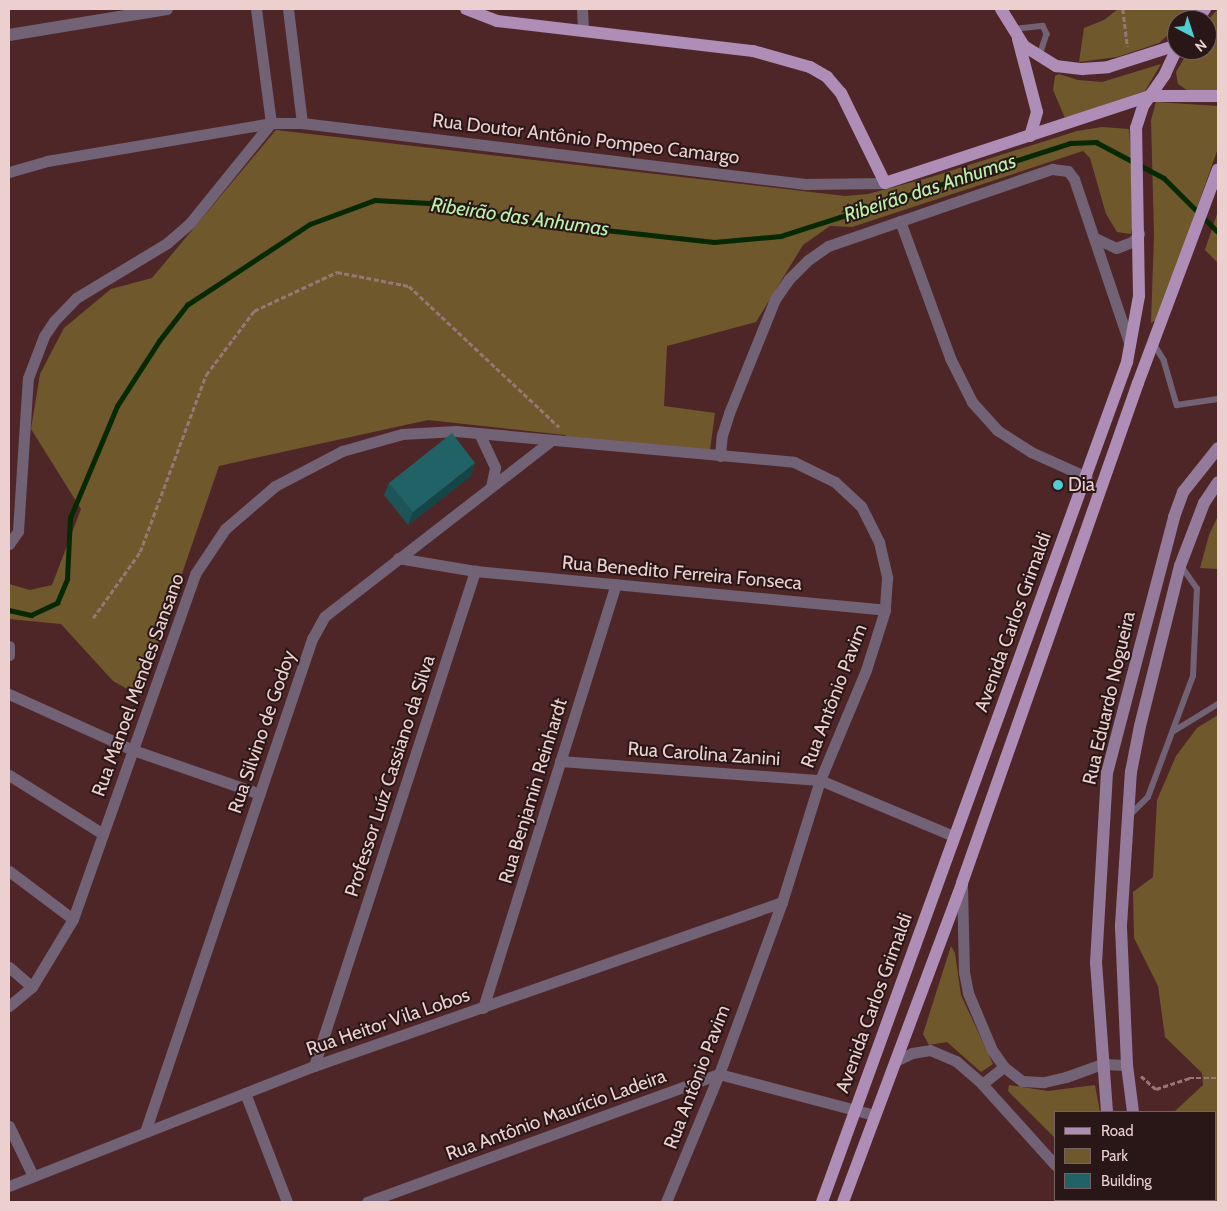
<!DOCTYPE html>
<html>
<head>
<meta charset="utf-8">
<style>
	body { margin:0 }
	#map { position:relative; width:1227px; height:1211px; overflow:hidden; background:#4f2627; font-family:Cabin,sans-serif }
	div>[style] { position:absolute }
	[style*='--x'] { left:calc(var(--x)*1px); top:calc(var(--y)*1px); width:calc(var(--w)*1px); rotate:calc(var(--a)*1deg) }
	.green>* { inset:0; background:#70582d }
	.stream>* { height:4.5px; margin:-2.25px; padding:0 2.25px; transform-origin:2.25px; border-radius:2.25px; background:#062900 }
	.path>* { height:2.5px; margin-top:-1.25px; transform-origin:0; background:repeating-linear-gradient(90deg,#987676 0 5px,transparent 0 7.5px) }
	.service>* { height:5.5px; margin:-2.75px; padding:0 2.75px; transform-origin:2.75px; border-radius:2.75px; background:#726276 }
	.minor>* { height:11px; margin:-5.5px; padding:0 5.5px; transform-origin:5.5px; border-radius:5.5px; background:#726276 }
	.tertiary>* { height:12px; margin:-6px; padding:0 6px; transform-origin:6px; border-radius:6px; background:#726276 }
	.secondary>* { height:12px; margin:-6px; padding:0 6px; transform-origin:6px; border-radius:6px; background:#947b9b }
	.primary>* { height:12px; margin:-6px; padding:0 6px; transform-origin:6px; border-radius:6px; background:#ae8eb7 }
	.wall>* { inset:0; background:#1c5457 }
	.shaded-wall>* { inset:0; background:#164547 }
	.building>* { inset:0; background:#206265 }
	.dots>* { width:14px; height:14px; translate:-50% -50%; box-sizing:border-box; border:2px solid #291616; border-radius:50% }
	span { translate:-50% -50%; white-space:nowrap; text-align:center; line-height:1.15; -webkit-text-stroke:4px #291616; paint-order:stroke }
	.street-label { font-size:19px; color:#ebd0cf }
	.poi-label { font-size:19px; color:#ebd0cf }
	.left { translate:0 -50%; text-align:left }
	.water-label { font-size:20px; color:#b9f2ab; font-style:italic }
	.frame { position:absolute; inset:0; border:10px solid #ebd0cf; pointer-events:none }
	.legend { position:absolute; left:1054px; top:1111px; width:162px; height:90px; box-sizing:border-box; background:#291616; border:1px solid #776060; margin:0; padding:6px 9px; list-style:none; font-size:15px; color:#ebd0cf }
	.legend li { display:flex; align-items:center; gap:10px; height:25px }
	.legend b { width:25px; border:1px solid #776060 }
	.north { position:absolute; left:1167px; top:10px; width:50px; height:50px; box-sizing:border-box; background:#291616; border:1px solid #776060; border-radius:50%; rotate:140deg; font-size:14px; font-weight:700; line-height:20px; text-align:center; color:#ebd0cf }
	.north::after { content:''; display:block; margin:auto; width:18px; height:22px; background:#51ccd2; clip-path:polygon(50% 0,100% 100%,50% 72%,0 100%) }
</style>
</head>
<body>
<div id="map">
	<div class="green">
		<i style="clip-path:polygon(1118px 9px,1195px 9px,1185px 20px,1177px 20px,1177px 27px,1159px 43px,1117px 57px,1079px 62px,1084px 28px,1104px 20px)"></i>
		<i style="clip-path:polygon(1218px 9px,1218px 92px,1191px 93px,1178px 84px,1176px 72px,1189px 50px,1207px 50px,1207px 21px)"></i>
		<i style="clip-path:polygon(1161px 64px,1145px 91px,1065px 118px,1053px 90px,1055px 76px,1059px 74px,1078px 80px,1102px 82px)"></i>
		<i style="clip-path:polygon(1156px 102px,1218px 106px,1218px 148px,1158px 319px,1151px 323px,1154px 235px,1151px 120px)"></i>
		<i style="clip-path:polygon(1102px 127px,1129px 129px,1135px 210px,1131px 234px,1117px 232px,1106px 214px,1090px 158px,1083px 151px,852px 227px,830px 226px,803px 245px,756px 322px,667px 346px,664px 406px,715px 413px,710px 450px,575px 443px,565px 435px,428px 420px,219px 466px,140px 696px,113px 681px,61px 624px,9px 619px,9px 584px,30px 590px,52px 585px,81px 509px,31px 429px,40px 374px,64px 328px,111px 289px,152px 278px,276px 130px,845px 196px,868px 194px,931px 177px,1077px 131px)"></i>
		<i style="clip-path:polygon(1218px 211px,1218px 263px,1205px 250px)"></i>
		<i style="clip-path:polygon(1218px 516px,1218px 569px,1200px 568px,1209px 535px)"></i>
		<i style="clip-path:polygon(1218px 715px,1218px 1202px,1163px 1202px,1162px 1200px,1216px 1200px,1216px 1112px,1174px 1112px,1203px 1085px,1202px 1073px,1165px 1037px,1158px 986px,1134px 938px,1133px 892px,1153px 877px,1157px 800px,1176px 756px,1197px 728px)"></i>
		<i style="clip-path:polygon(951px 946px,955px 953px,961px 995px,993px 1064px,981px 1072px,947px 1042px,929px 1045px,923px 1034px)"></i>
		<i style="clip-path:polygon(1009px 1085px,1048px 1091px,1095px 1085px,1100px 1112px,1056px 1112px,1056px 1139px,1008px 1091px)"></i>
	</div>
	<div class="stream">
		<i style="--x:9;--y:610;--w:23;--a:13"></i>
		<i style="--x:31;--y:615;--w:29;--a:-25"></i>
		<i style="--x:57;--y:603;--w:26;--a:-67"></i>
		<i style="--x:67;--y:579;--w:61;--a:-87.2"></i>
		<i style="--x:70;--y:518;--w:121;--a:-67.2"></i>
		<i style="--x:117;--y:406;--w:77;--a:-57.1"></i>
		<i style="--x:159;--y:341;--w:46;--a:-52.1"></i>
		<i style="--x:187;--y:305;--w:147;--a:-33.4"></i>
		<i style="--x:310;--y:224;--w:69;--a:-20.3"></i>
		<i style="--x:375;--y:200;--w:89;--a:3.2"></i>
		<i style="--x:464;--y:205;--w:38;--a:18"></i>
		<i style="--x:500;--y:217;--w:33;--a:9"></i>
		<i style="--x:533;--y:222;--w:182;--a:6.3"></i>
		<i style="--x:714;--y:242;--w:67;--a:-5.1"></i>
		<i style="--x:781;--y:236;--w:304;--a:-17.8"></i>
		<i style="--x:1070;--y:143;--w:26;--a:-2"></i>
		<i style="--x:1096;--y:142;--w:77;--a:27.9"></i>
		<i style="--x:1164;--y:178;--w:76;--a:45"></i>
	</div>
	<div class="path">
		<i style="--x:1123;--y:9;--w:38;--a:83"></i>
		<i style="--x:93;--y:618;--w:81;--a:-54.5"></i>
		<i style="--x:140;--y:552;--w:189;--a:-69.6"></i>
		<i style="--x:206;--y:375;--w:80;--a:-53.1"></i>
		<i style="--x:254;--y:311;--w:92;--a:-25.2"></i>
		<i style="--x:337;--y:272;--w:73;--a:11"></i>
		<i style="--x:409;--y:286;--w:206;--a:43.2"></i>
		<i style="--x:1141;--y:1076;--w:20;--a:41"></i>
		<i style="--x:1156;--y:1089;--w:35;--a:-18"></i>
		<i style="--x:1189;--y:1078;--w:29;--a:0"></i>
	</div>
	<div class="service">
		<i style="--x:1013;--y:29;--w:30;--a:-6"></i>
		<i style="--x:1043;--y:26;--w:9;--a:63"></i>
		<i style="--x:1047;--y:34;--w:23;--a:108"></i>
		<i style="--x:1154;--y:344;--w:19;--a:58"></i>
		<i style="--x:1164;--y:360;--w:47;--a:73.9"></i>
		<i style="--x:1177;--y:405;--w:41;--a:-8.3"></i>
		<i style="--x:1174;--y:731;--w:52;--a:-31.5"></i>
		<i style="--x:1130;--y:815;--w:25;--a:-45"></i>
		<i style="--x:1148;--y:797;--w:129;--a:-69.6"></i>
		<i style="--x:1193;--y:676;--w:87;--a:-87.4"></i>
		<i style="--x:1197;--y:589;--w:28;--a:-125"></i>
	</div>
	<div class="minor">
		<i style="--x:256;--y:9;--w:115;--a:82.5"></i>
		<i style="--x:288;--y:9;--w:115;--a:83"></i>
		<i style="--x:582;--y:9;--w:22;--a:87"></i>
		<i style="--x:9;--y:172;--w:40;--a:-16"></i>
		<i style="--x:47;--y:161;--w:227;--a:-9.6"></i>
		<i style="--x:271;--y:123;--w:31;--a:0"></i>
		<i style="--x:302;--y:123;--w:507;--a:6.91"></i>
		<i style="--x:805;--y:184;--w:80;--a:-0.7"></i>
		<i style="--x:900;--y:221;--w:146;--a:69.9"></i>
		<i style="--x:950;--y:358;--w:49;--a:63.4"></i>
		<i style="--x:972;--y:402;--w:38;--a:48"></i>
		<i style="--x:997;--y:430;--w:40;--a:32.9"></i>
		<i style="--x:1031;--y:452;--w:61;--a:24.1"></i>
		<i style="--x:1097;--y:239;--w:21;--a:25"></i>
		<i style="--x:1116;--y:248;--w:17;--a:-21"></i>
		<i style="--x:1132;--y:242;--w:11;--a:-49"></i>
		<i style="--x:479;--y:433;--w:38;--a:65"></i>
		<i style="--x:495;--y:468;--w:19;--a:102"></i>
		<i style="--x:720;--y:456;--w:21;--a:-85"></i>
		<i style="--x:722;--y:435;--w:23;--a:-72"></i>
		<i style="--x:729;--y:413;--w:123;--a:-68"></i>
		<i style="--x:775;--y:299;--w:24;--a:-55"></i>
		<i style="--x:789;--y:279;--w:27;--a:-45"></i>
		<i style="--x:808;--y:260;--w:24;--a:-35"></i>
		<i style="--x:828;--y:246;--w:237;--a:-19"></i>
		<i style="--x:1052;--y:169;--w:16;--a:7"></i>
		<i style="--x:1068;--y:171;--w:10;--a:53"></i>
		<i style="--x:1074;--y:179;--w:175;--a:71.4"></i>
		<i style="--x:9;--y:544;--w:16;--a:-55"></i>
		<i style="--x:18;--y:531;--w:153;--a:-86.3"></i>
		<i style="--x:28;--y:378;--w:45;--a:-69.1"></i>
		<i style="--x:44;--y:336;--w:18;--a:-56"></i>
		<i style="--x:54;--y:321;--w:32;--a:-46"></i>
		<i style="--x:76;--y:298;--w:106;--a:-31.1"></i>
		<i style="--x:167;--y:243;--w:30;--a:-41"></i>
		<i style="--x:190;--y:223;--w:129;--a:-51"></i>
		<i style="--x:475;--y:571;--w:412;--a:5.4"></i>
		<i style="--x:9;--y:646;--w:9;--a:90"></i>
		<i style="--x:9;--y:694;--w:136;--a:24.3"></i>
		<i style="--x:133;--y:750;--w:134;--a:19.1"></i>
		<i style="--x:560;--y:761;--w:261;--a:4.2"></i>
		<i style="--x:820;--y:780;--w:144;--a:22.8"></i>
		<i style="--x:9;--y:775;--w:111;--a:32.1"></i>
		<i style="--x:9;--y:871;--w:80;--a:36.9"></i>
		<i style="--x:962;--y:885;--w:87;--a:88.7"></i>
		<i style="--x:964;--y:972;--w:21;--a:79"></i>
		<i style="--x:968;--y:993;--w:62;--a:67.2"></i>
		<i style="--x:992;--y:1050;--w:21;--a:55"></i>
		<i style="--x:1004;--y:1067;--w:23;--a:38"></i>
		<i style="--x:1022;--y:1081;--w:22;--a:3"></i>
		<i style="--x:1044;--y:1082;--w:23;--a:-13"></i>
		<i style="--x:1066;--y:1077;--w:37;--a:-20"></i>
		<i style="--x:1101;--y:1064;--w:26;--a:2"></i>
		<i style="--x:9;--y:967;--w:30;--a:41"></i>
		<i style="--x:9;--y:1006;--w:30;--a:-40"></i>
		<i style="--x:32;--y:987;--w:79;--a:-58.9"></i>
		<i style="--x:73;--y:919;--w:366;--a:-70.5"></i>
		<i style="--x:195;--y:574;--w:54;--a:-56.3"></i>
		<i style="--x:225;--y:529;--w:66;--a:-40.7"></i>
		<i style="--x:275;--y:486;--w:76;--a:-27.6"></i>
		<i style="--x:342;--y:451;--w:62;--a:-15.8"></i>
		<i style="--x:402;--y:434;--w:54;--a:-3.2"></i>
		<i style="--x:456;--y:431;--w:339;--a:5.2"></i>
		<i style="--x:794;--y:462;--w:46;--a:26"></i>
		<i style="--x:835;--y:482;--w:35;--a:43"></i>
		<i style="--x:861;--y:506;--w:40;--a:63.4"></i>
		<i style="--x:879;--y:542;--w:37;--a:77"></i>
		<i style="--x:887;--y:578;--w:32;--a:94"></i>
		<i style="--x:885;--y:610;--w:63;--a:107.6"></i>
		<i style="--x:866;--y:670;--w:119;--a:112.7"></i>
		<i style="--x:820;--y:780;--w:128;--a:107.3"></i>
		<i style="--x:782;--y:902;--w:183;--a:110.1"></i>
		<i style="--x:719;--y:1074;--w:139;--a:112.5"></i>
		<i style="--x:483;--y:1008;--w:444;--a:-72.6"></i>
		<i style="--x:895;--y:1061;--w:19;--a:-25"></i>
		<i style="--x:912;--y:1053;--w:18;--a:-9"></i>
		<i style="--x:930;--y:1050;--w:28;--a:23"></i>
		<i style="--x:956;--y:1061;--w:35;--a:41"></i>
		<i style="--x:982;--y:1084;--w:110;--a:47.9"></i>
		<i style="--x:314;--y:1066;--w:521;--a:-71.98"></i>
		<i style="--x:475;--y:571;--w:78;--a:-170.4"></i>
		<i style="--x:982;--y:1084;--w:28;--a:-38"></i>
		<i style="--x:245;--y:1093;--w:117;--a:68.9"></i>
		<i style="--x:9;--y:1126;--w:55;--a:64.4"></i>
		<i style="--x:145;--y:1132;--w:521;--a:-71.29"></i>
		<i style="--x:312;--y:639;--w:26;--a:-61"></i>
		<i style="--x:325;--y:616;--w:286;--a:-37.8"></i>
		<i style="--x:9;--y:1186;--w:328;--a:-21.5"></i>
		<i style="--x:314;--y:1066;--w:496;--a:-19.3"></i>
		<i style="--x:1083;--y:1200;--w:3;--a:45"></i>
		<i style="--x:367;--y:1202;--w:375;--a:-20"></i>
		<i style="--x:719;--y:1074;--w:160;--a:14.8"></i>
	</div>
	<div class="tertiary">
		<i style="--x:9;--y:35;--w:160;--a:-9.3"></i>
	</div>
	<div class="secondary">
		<i style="--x:1107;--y:1112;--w:149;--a:-94.2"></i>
		<i style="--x:1096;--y:963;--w:190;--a:-86.7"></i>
		<i style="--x:1107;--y:773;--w:265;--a:-75.3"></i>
		<i style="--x:1174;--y:517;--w:27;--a:-70"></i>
		<i style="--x:1183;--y:492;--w:56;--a:-51.5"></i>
		<i style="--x:1133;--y:1112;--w:47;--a:-97.3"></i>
		<i style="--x:1127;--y:1065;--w:140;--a:-92.5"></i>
		<i style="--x:1121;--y:925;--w:153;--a:-86.3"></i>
		<i style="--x:1131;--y:772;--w:47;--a:-78.9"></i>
		<i style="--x:1140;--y:726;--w:165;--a:-76"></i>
		<i style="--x:1180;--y:566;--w:67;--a:-69.1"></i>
		<i style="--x:1204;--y:503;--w:25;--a:-56"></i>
		<i style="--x:1118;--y:1200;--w:2;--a:90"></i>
		<i style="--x:1143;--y:1200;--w:2;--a:63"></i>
	</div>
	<div class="primary">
		<i style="--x:466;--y:9;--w:33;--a:21"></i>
		<i style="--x:497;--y:21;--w:258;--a:6.7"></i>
		<i style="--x:753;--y:51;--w:59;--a:15.7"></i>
		<i style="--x:810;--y:67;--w:20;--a:30"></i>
		<i style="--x:827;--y:77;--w:21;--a:49"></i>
		<i style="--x:841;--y:93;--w:100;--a:63.9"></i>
		<i style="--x:885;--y:183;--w:278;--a:-18.2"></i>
		<i style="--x:1149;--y:96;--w:69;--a:0"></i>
		<i style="--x:1001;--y:9;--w:44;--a:58.1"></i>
		<i style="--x:1024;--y:46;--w:38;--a:32"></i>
		<i style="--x:1056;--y:66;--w:26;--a:7"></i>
		<i style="--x:1082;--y:69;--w:26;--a:-4"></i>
		<i style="--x:1108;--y:67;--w:72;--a:-17.7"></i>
		<i style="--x:1197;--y:20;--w:14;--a:-54"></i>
		<i style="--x:1018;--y:39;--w:75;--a:75.4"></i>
		<i style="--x:1037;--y:112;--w:25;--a:106"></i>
		<i style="--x:822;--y:1202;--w:894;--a:-70.04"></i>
		<i style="--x:1127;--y:362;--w:67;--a:-79.7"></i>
		<i style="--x:1139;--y:296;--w:168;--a:-91"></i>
		<i style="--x:1136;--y:128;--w:23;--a:-72"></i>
		<i style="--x:1143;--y:106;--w:39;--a:-55"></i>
		<i style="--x:1165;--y:74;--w:29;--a:-65"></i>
		<i style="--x:843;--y:1202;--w:340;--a:-69.5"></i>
		<i style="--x:962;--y:883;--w:530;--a:-70.61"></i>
		<i style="--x:1138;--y:383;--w:228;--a:-69.5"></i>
	</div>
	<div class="wall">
		<i style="clip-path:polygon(471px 476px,408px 525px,384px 495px,389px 483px)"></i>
	</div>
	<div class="shaded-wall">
		<i style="clip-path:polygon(475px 463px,471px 476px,408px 525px,413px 512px)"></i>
	</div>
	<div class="building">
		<i style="clip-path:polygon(452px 433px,475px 463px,413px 512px,389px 483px)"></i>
	</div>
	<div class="dots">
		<i style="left:1058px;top:485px;background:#51ccd2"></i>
	</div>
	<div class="street-label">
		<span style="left:586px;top:139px;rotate:7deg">Rua Doutor Antônio Pompeo Camargo</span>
		<span style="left:682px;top:573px;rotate:5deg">Rua Benedito Ferreira Fonseca</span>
		<span style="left:1013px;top:622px;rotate:-70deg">Avenida Carlos Grimaldi</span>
		<span style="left:138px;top:685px;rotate:-70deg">Rua Manoel Mendes Sansano</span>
		<span style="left:834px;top:696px;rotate:-69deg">Rua Antônio Pavim</span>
		<span style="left:1109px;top:698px;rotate:-77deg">Rua Eduardo Nogueira</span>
		<span style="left:262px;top:732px;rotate:-71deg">Rua Silvino de Godoy</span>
		<span style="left:704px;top:754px;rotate:4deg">Rua Carolina Zanini</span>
		<span style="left:390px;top:776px;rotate:-72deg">Professor Luíz Cassiano da Silva</span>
		<span style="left:533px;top:791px;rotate:-73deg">Rua Benjamin Reinhardt</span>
		<span style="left:874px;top:1003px;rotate:-70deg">Avenida Carlos Grimaldi</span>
		<span style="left:388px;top:1022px;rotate:-19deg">Rua Heitor Vila Lobos</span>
		<span style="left:697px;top:1077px;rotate:-69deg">Rua Antônio Pavim</span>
		<span style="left:556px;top:1115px;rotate:-20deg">Rua Antônio Maurício Ladeira</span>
	</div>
	<div class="poi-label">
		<span class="left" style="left:1068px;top:485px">Dia</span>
	</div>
	<div class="water-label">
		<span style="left:930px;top:188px;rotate:-18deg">Ribeirão das Anhumas</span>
		<span style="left:520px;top:217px;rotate:8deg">Ribeirão das Anhumas</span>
	</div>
	<div class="frame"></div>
	<ul class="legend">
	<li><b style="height:6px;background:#ae8eb7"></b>Road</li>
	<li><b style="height:14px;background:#70582d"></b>Park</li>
	<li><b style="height:14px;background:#206265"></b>Building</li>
	</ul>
	<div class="north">N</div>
</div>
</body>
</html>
